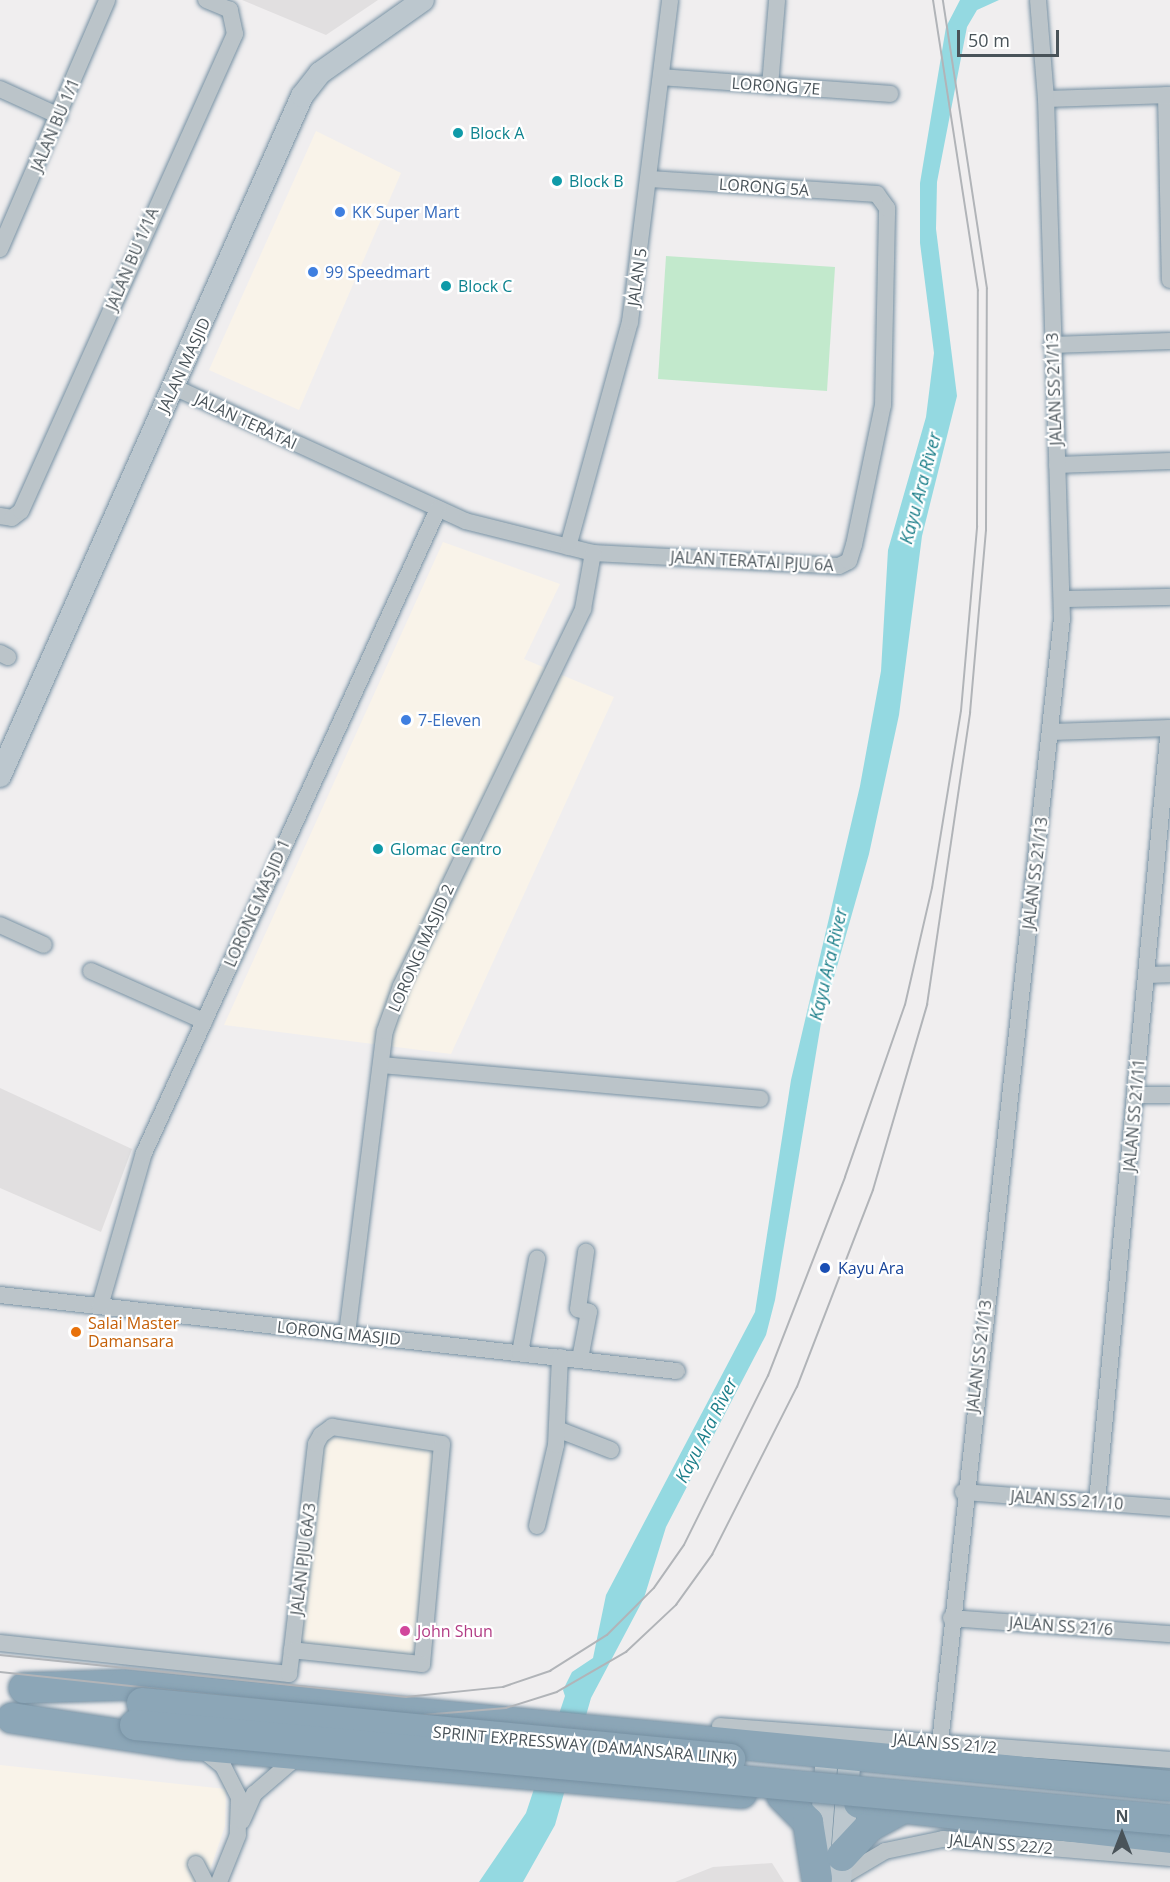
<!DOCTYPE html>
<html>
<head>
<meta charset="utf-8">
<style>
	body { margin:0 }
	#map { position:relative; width:1170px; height:1882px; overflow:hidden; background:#f0eeef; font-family:"Open Sans",sans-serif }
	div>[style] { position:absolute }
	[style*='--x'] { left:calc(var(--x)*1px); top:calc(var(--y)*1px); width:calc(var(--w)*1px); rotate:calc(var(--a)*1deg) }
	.commercial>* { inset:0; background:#f9f3e9 }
	.education>* { inset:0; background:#e1dfe0 }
	.green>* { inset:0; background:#c2e9cc }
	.water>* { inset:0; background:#94d9e1 }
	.roads { filter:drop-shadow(0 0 2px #7791a3) drop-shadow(0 0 2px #7791a3) }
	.street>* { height:16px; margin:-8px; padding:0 8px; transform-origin:8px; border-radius:8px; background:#bbc4c9 }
	.secondary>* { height:22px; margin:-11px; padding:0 11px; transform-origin:11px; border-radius:11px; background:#bcc7ce }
	.highway>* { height:30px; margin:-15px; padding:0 15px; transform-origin:15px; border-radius:15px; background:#8ca6b7 }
	.tram>* { height:1.5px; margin:-0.75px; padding:0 0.75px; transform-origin:0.75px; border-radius:0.75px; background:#b1b4b8 }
	.bridges { filter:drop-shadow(0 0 2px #7791a3) drop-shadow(0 0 2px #7791a3) }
	.highway-bridge>* { height:30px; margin:-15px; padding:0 15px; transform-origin:15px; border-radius:15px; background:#8ca6b7 }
	.dots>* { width:16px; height:16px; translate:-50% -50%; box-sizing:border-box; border:3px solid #fff; border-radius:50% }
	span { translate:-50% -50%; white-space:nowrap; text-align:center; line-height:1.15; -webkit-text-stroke:4.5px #fff; paint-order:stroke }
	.street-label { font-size:16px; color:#495359 }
	.culture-label { font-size:16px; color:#0d838f }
	.left { translate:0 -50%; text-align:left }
	.shop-label { font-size:16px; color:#366cbe }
	.transit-label { font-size:16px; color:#164399 }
	.food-label { font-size:16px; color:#c56008 }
	.hotel-label { font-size:16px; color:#b23c85 }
	.water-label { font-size:18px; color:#1d7f8a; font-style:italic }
	.north { position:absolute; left:1092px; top:1804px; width:60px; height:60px; -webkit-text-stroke:4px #fff; paint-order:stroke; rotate:0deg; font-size:16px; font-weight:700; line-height:24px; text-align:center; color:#495359 }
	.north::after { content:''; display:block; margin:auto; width:21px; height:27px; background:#495359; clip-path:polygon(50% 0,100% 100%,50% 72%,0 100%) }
	.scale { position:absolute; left:957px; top:30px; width:102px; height:27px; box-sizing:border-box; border:3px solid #495359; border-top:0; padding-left:8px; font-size:18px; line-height:21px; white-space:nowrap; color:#495359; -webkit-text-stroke:4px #fff; paint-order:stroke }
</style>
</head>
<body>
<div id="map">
	<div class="commercial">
		<i style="clip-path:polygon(316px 131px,401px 173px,299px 410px,209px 370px)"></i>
		<i style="clip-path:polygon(443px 542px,560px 584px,524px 659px,614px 697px,451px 1054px,224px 1025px)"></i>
		<i style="clip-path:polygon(310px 1435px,450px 1448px,427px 1660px,286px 1644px)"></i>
		<i style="clip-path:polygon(0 1765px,226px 1789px,225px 1826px,206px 1882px,0 1882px)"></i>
	</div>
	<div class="education">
		<i style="clip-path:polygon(242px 0,378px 0,326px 35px)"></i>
		<i style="clip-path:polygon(0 1088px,132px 1149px,101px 1232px,0 1188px)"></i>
		<i style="clip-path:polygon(772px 1863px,784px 1882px,675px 1882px,713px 1867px)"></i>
	</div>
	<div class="green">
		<i style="clip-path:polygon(666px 256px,835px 267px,827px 391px,658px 379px)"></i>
	</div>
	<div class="water">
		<i style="clip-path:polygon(960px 0,999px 0,977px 10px,967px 27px,937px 182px,936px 229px,957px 396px,922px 536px,899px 715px,869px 854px,821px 1023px,775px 1300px,766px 1335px,666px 1527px,644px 1598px,591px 1698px,555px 1825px,523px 1882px,479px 1882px,526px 1813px,565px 1696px,563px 1690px,572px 1672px,593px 1658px,606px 1595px,755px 1312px,791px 1080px,860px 786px,881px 671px,888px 550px,926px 417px,934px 353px,920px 243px,920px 183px,946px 27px)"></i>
	</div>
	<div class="roads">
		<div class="street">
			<i style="--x:661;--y:77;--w:230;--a:4.2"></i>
			<i style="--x:770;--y:86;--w:86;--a:-85.3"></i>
			<i style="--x:0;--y:89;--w:65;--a:24.6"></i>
			<i style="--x:1166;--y:95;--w:185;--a:88.8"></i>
			<i style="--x:1046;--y:99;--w:124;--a:-1.8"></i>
			<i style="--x:0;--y:249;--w:271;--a:-66.7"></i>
			<i style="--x:1052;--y:345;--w:118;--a:-1.9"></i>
			<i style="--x:174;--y:387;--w:320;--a:24.7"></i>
			<i style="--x:465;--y:521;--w:132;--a:14"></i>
			<i style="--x:593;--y:553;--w:246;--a:3"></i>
			<i style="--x:839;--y:566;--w:11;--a:-27"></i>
			<i style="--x:849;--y:561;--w:17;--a:-73"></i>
			<i style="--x:854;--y:545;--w:143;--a:-78.3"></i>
			<i style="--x:883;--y:405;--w:197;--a:-88.8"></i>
			<i style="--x:887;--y:208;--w:17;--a:-126"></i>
			<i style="--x:877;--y:194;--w:227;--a:-176.2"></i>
			<i style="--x:1057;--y:465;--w:113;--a:-2"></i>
			<i style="--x:0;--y:516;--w:12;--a:9"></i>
			<i style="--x:12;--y:518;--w:11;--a:-38"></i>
			<i style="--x:21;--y:511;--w:523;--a:-65.84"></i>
			<i style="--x:235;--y:34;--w:25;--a:-102"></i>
			<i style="--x:230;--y:10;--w:26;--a:-157"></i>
			<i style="--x:568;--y:547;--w:233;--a:-74.6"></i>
			<i style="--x:630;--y:322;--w:324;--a:-82.9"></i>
			<i style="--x:1063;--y:599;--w:107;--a:-1.1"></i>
			<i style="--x:0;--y:653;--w:9;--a:27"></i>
			<i style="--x:1052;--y:732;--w:118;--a:-1.9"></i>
			<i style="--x:0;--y:925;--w:48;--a:24.4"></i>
			<i style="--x:91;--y:971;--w:124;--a:23.9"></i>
			<i style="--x:1147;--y:975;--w:23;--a:-2"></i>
			<i style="--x:381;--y:1065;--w:381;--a:5.1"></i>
			<i style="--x:1136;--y:1095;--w:34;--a:0"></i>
			<i style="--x:0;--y:1295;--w:681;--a:6.41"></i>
			<i style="--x:100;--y:1306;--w:159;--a:-74"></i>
			<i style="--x:144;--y:1153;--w:708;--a:-65.46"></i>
			<i style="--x:347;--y:1334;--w:305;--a:-82.9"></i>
			<i style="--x:385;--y:1031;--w:48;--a:-70.4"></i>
			<i style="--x:401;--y:986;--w:419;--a:-64.2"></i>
			<i style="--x:583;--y:609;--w:57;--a:-79.9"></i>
			<i style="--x:520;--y:1353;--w:96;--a:-79.7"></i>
			<i style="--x:580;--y:1359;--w:48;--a:-79.2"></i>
			<i style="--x:589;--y:1312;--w:11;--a:-165"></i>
			<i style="--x:578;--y:1309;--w:58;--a:-82"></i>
			<i style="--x:557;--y:1429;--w:58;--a:21.3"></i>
			<i style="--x:963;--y:1492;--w:208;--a:4.4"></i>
			<i style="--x:1097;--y:1502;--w:777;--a:-84.69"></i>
			<i style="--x:537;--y:1526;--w:83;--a:-76.8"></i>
			<i style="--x:556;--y:1445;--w:88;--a:-87.4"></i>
			<i style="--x:951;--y:1618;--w:220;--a:4.2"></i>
			<i style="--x:0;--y:1643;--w:291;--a:6.1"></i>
			<i style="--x:289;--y:1674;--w:24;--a:-83"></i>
			<i style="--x:292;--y:1650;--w:138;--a:-83.3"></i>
			<i style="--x:308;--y:1513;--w:69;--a:-83.4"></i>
			<i style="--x:316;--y:1444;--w:10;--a:-61"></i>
			<i style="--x:321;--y:1435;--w:14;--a:-36"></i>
			<i style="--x:332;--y:1427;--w:111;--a:8.8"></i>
			<i style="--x:442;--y:1444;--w:221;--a:95.2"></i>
			<i style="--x:422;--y:1664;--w:131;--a:-173.9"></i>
			<i style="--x:720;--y:1726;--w:451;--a:4.3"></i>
			<i style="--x:940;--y:1743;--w:1131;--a:-83.81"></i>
			<i style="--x:1062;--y:619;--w:520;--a:-91.76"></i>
			<i style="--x:1046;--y:99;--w:99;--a:-94.6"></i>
			<i style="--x:203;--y:1750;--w:26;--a:39"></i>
			<i style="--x:223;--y:1766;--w:35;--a:63"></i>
			<i style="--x:239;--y:1797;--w:38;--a:92"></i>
			<i style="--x:238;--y:1835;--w:51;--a:112"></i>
			<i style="--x:242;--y:1821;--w:30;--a:-66"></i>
			<i style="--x:254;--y:1794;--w:58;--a:-40.8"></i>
			<i style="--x:196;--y:1864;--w:20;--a:63"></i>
			<i style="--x:841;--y:1877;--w:51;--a:-30.6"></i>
			<i style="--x:885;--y:1851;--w:59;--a:-11.7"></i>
			<i style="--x:943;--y:1839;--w:228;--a:4.8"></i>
		</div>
		<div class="secondary">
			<i style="--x:0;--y:776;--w:744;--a:-66.05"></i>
			<i style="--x:302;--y:96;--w:29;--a:-52"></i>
			<i style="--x:320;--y:73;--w:126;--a:-35.3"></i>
			<i style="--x:820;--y:1848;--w:94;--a:-85.7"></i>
			<i style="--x:840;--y:1882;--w:126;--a:-85.5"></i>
		</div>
		<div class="highway">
			<i style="--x:24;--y:1688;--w:99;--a:-1.7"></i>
			<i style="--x:123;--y:1685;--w:1052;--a:5.51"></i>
			<i style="--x:12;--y:1718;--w:172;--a:8.7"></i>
			<i style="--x:182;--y:1744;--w:562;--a:5"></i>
			<i style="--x:782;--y:1796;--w:37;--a:45"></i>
			<i style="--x:808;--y:1822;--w:57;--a:80.9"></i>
			<i style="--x:859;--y:1803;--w:313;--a:6.4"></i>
			<i style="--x:842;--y:1856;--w:40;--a:-47"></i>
			<i style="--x:869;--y:1827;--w:35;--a:-29"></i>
		</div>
	</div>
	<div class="tram">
		<i style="--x:0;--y:1655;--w:408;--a:5.9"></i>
		<i style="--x:406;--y:1697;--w:98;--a:-5.9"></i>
		<i style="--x:503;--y:1687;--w:50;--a:-18.8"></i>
		<i style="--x:550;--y:1671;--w:67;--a:-32.3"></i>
		<i style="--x:607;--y:1635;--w:66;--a:-45"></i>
		<i style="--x:654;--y:1588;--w:52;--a:-55.1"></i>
		<i style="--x:684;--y:1545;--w:189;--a:-63.6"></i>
		<i style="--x:768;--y:1376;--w:213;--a:-68.8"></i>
		<i style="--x:845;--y:1177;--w:182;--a:-70.8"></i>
		<i style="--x:905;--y:1005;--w:120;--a:-77"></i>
		<i style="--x:932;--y:888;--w:179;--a:-80.7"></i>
		<i style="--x:961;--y:711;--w:185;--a:-85"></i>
		<i style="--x:977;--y:527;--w:236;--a:-89.8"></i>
		<i style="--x:978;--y:291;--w:294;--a:-98.8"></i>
		<i style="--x:0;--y:1672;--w:413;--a:6.1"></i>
		<i style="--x:411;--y:1716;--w:95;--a:-4.8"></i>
		<i style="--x:506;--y:1708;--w:53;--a:-17.4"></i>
		<i style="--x:557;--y:1692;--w:80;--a:-30.1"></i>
		<i style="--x:626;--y:1652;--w:69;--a:-43.2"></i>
		<i style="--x:676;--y:1605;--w:62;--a:-54.2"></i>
		<i style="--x:712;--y:1555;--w:188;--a:-63.2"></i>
		<i style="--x:797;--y:1387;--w:211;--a:-68.9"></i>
		<i style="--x:873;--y:1190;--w:193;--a:-73.7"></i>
		<i style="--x:927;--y:1005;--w:295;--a:-81.6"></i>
		<i style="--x:970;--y:713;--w:183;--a:-85"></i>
		<i style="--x:986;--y:531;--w:242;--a:-89.8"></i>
		<i style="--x:987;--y:289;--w:292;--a:-98.7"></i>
	</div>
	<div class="bridges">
		<div class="highway-bridge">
			<i style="--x:142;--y:1703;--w:591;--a:5.44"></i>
			<i style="--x:135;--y:1725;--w:1039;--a:5.24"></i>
		</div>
	</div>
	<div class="dots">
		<i style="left:458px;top:133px;background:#0f9aa8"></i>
		<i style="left:557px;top:181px;background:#0f9aa8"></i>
		<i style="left:340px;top:212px;background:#3f7fe0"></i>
		<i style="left:313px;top:272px;background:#3f7fe0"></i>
		<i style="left:446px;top:286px;background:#0f9aa8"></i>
		<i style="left:406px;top:720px;background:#3f7fe0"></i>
		<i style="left:378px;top:849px;background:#0f9aa8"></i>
		<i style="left:825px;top:1268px;background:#1a4fb4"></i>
		<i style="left:76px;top:1332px;background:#e8710a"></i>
		<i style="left:405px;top:1631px;background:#d1479c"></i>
	</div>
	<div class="street-label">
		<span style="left:776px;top:86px;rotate:4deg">LORONG 7E</span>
		<span style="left:55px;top:125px;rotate:-67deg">JALAN BU 1/1</span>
		<span style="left:764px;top:187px;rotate:4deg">LORONG 5A</span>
		<span style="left:132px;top:259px;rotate:-67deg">JALAN BU 1/1A</span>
		<span style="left:637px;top:277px;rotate:-82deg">JALAN 5</span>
		<span style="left:184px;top:365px;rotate:-65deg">JALAN MASJID</span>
		<span style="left:1054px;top:389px;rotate:-92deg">JALAN SS 21/13</span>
		<span style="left:246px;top:421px;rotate:25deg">JALAN TERATAI</span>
		<span style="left:752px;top:561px;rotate:3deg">JALAN TERATAI PJU 6A</span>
		<span style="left:1035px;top:873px;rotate:-83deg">JALAN SS 21/13</span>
		<span style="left:257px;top:903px;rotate:-66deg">LORONG MASJID 1</span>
		<span style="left:421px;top:948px;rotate:-66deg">LORONG MASJID 2</span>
		<span style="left:1134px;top:1115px;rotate:-85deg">JALAN SS 21/11</span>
		<span style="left:339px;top:1333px;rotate:6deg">LORONG MASJID</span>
		<span style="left:979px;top:1356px;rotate:-83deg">JALAN SS 21/13</span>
		<span style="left:1067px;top:1500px;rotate:4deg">JALAN SS 21/10</span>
		<span style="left:303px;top:1559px;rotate:-83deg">JALAN PJU 6A/3</span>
		<span style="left:1061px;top:1626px;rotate:4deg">JALAN SS 21/6</span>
		<span style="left:945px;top:1743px;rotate:5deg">JALAN SS 21/2</span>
		<span style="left:585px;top:1745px;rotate:5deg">SPRINT EXPRESSWAY (DAMANSARA LINK)</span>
		<span style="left:1001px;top:1844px;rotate:5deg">JALAN SS 22/2</span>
	</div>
	<div class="culture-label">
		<span class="left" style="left:470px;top:133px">Block A</span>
		<span class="left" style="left:569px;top:181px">Block B</span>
		<span class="left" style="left:458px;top:286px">Block C</span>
		<span class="left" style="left:390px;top:849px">Glomac Centro</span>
	</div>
	<div class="shop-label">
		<span class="left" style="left:352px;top:212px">KK Super Mart</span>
		<span class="left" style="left:325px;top:272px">99 Speedmart</span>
		<span class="left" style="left:418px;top:720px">7-Eleven</span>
	</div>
	<div class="transit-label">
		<span class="left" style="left:838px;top:1268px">Kayu Ara</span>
	</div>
	<div class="food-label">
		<span class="left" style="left:88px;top:1332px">Salai Master<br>Damansara</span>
	</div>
	<div class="hotel-label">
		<span class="left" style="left:417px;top:1631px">John Shun</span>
	</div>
	<div class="water-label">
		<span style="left:920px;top:488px;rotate:-75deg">Kayu Ara River</span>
		<span style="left:828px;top:964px;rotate:-77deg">Kayu Ara River</span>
		<span style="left:706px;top:1430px;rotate:-63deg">Kayu Ara River</span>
	</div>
	<div class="north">N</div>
	<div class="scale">50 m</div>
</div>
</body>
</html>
